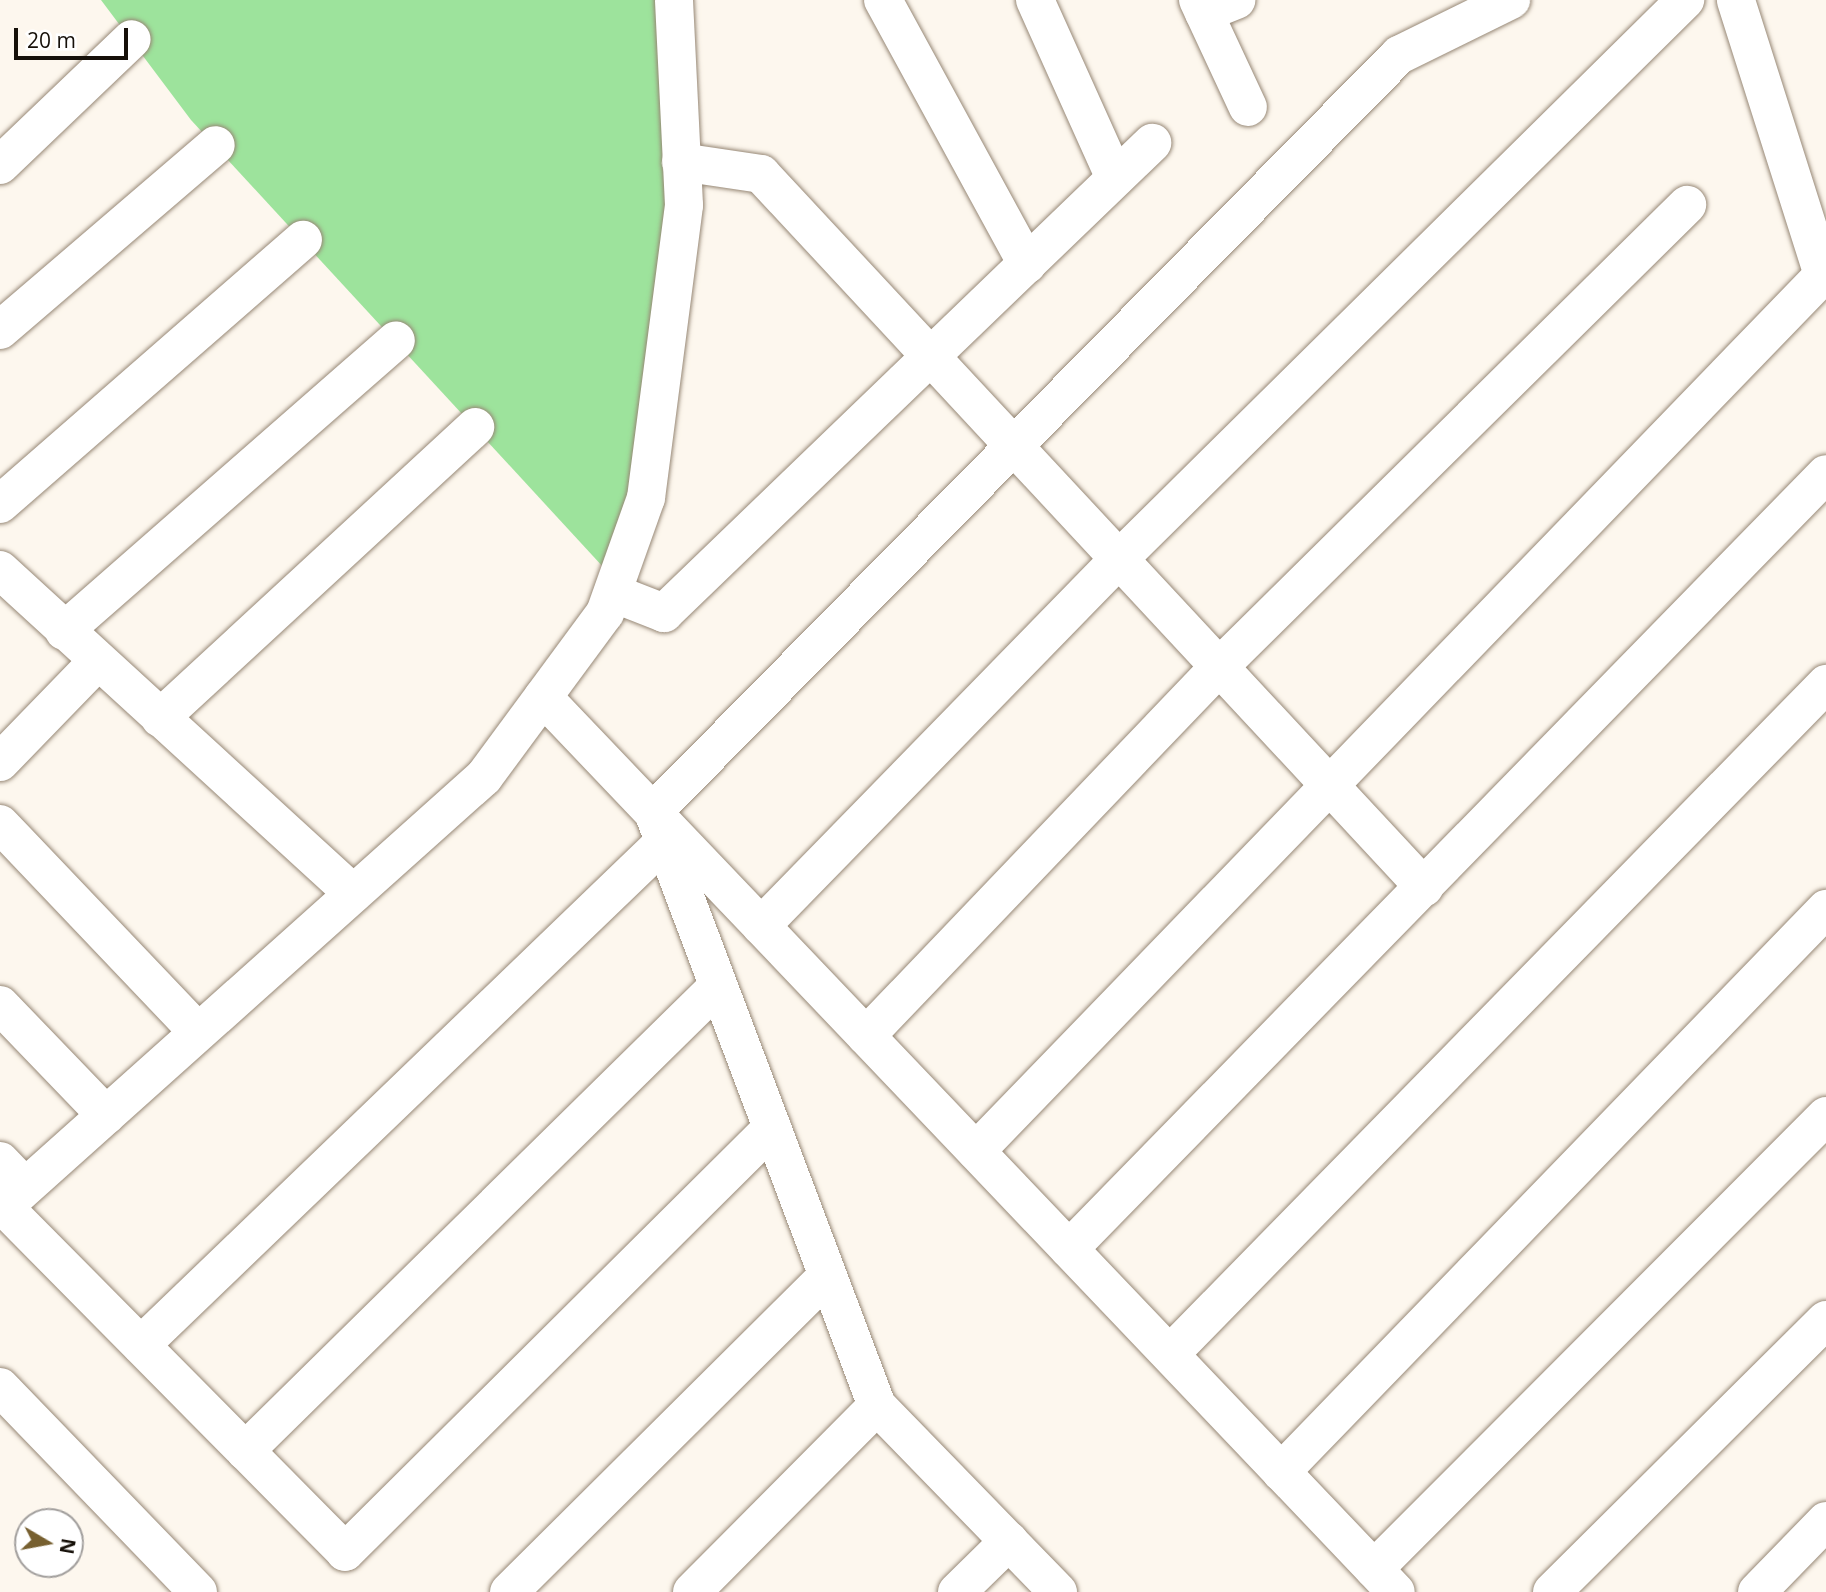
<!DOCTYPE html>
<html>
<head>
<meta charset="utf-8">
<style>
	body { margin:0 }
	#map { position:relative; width:1826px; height:1592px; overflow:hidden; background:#fdf7ee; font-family:"Open Sans",sans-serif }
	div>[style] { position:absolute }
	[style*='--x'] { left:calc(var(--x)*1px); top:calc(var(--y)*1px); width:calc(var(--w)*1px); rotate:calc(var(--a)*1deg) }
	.green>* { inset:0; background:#9de39c }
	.roads { filter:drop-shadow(0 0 2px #978876) drop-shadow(0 0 2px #978876) }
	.minor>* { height:38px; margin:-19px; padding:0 19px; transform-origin:19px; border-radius:19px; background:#fff }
	.tertiary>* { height:38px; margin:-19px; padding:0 19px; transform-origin:19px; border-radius:19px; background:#fff }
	span { translate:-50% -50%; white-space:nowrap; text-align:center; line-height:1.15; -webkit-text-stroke:7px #fff; paint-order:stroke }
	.north { position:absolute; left:14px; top:1508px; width:70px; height:70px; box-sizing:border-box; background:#fff; border:2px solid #a29f9d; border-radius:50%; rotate:100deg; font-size:19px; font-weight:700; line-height:28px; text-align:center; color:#161009 }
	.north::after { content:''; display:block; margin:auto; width:24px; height:32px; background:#776030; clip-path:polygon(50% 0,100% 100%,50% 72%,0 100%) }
	.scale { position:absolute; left:14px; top:28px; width:114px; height:32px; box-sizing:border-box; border:4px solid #161009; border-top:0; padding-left:9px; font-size:21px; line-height:24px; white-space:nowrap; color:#161009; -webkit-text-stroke:5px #fff; paint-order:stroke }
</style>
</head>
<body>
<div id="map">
	<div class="green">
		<i style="clip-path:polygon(101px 0,673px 0,683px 207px,616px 581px,191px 120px)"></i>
	</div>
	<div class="roads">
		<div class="minor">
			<i style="--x:883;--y:0;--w:301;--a:61.4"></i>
			<i style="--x:1035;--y:0;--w:195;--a:65.8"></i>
			<i style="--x:1198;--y:0;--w:118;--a:65"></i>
			<i style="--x:1204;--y:13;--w:35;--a:-22"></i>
			<i style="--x:681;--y:162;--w:81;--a:8.5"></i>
			<i style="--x:761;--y:174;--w:974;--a:47.08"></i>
			<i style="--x:0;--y:165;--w:182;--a:-43.7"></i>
			<i style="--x:0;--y:330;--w:284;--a:-40.6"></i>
			<i style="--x:0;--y:504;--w:402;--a:-41.1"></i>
			<i style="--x:0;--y:570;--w:479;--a:42.5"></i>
			<i style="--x:613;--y:593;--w:55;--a:21.4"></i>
			<i style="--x:664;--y:613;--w:678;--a:-43.92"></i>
			<i style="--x:64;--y:631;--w:441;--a:-41.2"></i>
			<i style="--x:543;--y:697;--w:1236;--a:46.38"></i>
			<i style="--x:160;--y:718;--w:429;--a:-42.7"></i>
			<i style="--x:0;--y:762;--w:141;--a:-45.9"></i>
			<i style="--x:0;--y:824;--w:287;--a:46.4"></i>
			<i style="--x:761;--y:926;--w:513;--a:-45.71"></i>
			<i style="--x:1119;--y:559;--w:796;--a:-44.64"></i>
			<i style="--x:0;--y:1005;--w:153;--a:46.1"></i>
			<i style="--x:866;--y:1036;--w:511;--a:-46.27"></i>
			<i style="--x:1219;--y:667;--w:658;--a:-44.63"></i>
			<i style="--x:976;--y:1151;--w:1219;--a:-45.96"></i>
			<i style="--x:1823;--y:275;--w:288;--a:-107.6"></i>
			<i style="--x:0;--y:1161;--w:36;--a:46"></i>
			<i style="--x:4;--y:1207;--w:485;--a:45.3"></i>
			<i style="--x:345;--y:1552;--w:602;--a:-44.8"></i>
			<i style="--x:1069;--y:1249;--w:1083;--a:-45.67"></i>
			<i style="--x:141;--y:1345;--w:726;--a:-43.88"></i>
			<i style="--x:1170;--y:1354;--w:938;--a:-45.6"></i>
			<i style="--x:0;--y:1387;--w:285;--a:46"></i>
			<i style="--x:245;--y:1451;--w:663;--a:-44.51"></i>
			<i style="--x:1281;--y:1472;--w:784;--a:-45.93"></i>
			<i style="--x:1374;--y:1569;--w:640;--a:-45.06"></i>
			<i style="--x:509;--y:1592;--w:448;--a:-44.8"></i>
			<i style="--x:692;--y:1592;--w:262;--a:-45.2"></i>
			<i style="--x:957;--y:1592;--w:73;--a:-44.4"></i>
			<i style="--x:1058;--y:1592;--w:260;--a:-134.2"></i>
			<i style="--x:877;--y:1406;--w:635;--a:-110.66"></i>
			<i style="--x:653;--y:812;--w:1063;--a:-45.42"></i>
			<i style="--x:1399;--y:55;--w:125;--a:-26.2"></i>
			<i style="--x:1552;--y:1592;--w:386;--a:-44.8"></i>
			<i style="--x:1757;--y:1592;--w:99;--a:-45.8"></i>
		</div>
		<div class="tertiary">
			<i style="--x:0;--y:1210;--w:649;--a:-41.82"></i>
			<i style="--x:484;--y:777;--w:204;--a:-53.6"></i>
			<i style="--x:605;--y:613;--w:122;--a:-70.4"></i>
			<i style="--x:646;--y:498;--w:295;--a:-82.6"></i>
			<i style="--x:684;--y:205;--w:205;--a:-92.8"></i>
		</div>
	</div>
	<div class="north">N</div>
	<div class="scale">20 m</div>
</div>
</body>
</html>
